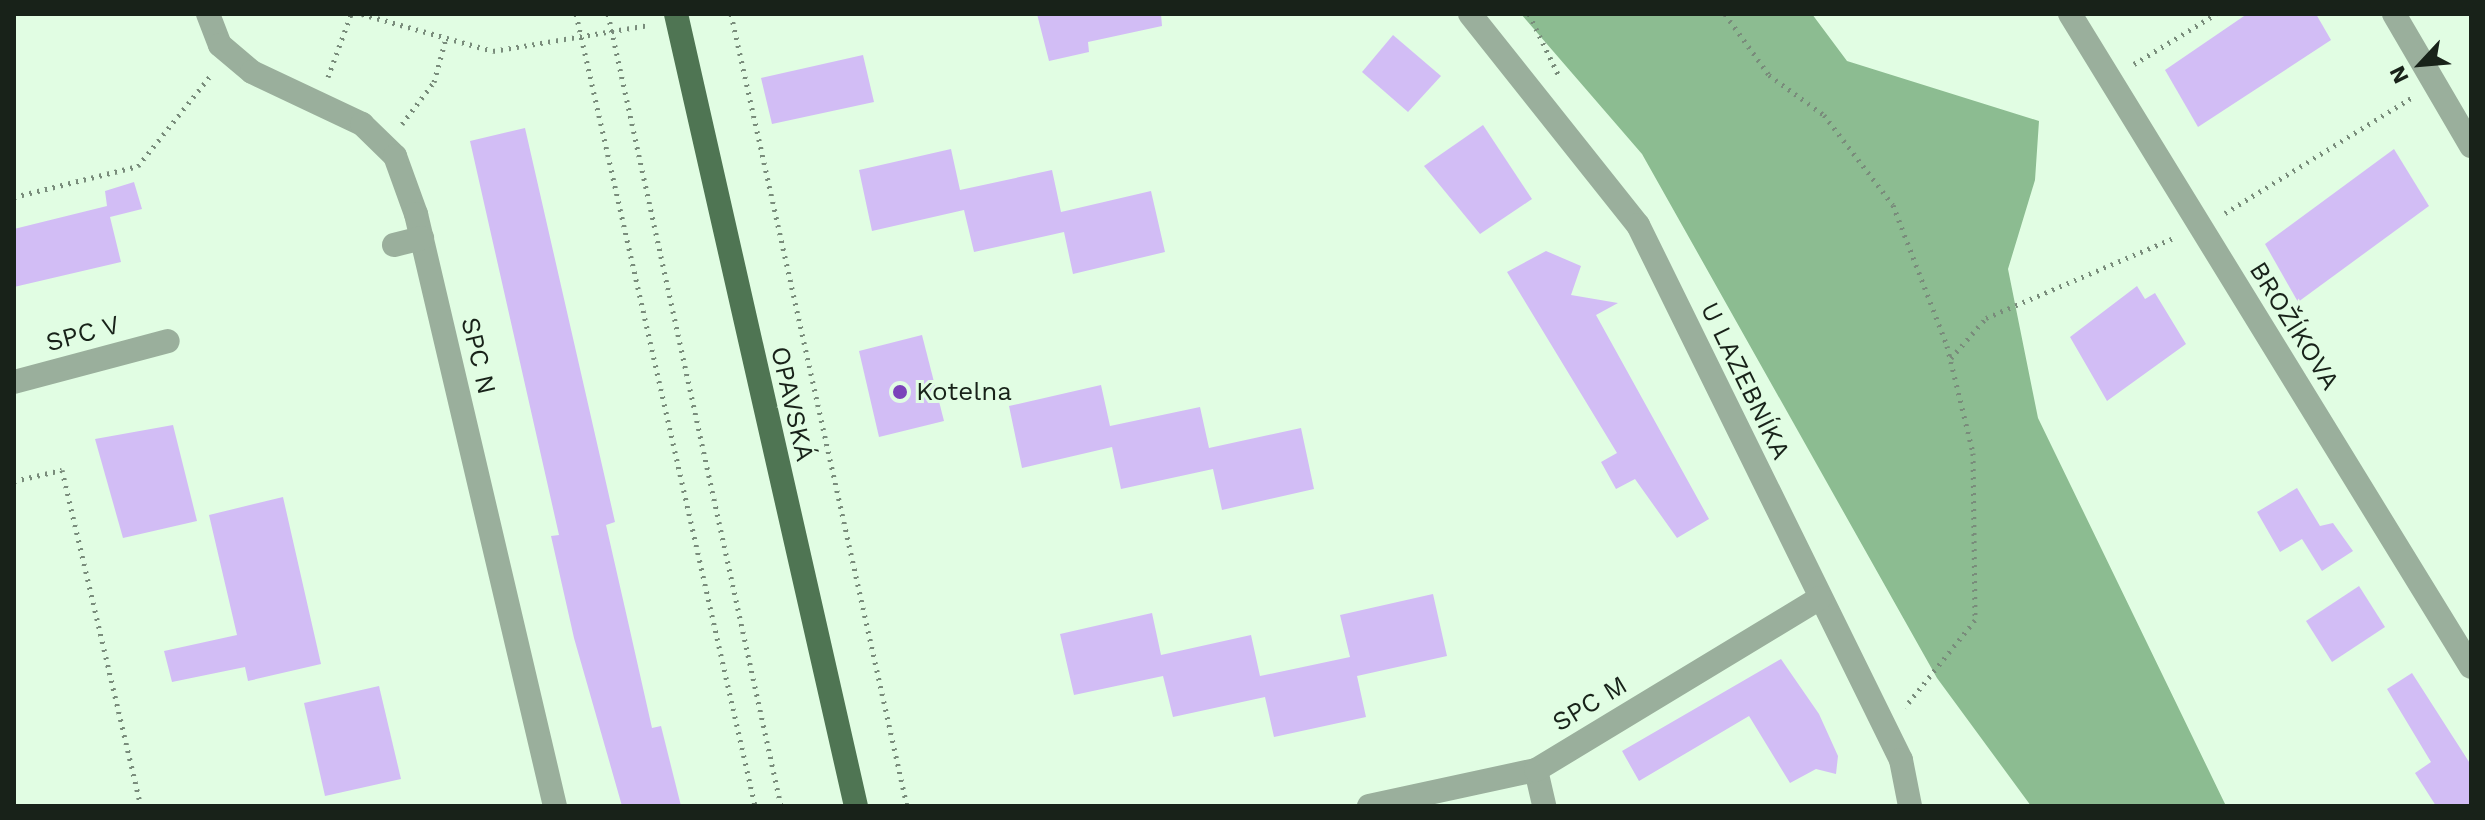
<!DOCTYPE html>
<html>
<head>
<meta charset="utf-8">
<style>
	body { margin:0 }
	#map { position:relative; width:2485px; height:820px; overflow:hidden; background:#e1fde3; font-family:"Work Sans",sans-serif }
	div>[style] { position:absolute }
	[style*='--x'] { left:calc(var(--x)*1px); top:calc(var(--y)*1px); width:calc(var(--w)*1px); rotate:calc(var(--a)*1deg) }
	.forest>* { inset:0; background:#8cbc91 }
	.building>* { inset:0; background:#d2bdf5 }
	.path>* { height:5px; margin-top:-2.5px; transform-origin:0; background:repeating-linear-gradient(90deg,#798c7b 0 2px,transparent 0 8px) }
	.minor>* { height:24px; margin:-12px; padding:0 12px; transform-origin:12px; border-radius:12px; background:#9aaf9c }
	.major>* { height:24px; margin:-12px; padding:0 12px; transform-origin:12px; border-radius:12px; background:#4f7553 }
	.dots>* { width:22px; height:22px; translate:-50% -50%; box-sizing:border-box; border:4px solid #e1fde3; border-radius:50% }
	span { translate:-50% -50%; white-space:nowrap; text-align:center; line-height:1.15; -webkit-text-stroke:6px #e1fde3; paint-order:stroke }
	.street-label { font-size:26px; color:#182219 }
	.poi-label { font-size:26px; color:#182219 }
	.left { translate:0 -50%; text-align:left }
	.frame { position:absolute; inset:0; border:16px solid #182219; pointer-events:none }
	.north { position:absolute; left:2381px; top:24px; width:80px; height:80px; -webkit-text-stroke:6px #e1fde3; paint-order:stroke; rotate:244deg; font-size:22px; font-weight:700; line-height:32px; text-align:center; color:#182219 }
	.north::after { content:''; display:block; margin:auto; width:28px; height:36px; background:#182219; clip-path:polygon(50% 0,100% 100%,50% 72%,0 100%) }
</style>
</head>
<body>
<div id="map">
	<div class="forest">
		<i style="clip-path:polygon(1521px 14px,1812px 14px,1847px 61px,2039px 121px,2035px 180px,2008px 269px,2038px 418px,2226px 806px,2031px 806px,1937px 678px,1642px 154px)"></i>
	</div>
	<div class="building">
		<i style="clip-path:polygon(1037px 14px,1161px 14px,1162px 26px,1088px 42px,1089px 52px,1049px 61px)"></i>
		<i style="clip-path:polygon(2247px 14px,2316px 14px,2331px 40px,2198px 127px,2165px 70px)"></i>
		<i style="clip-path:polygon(1393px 35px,1441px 76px,1408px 112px,1362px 72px)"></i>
		<i style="clip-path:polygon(863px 55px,874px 102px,772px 124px,761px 78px)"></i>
		<i style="clip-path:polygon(1483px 125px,1532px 199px,1480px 234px,1424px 166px)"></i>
		<i style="clip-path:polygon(525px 128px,615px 522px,606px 525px,629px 626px,652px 728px,661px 726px,681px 806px,622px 806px,574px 638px,551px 536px,559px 535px,470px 141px)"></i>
		<i style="clip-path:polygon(951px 149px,960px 190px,1052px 170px,1061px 212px,1151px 191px,1165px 252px,1073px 274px,1064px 232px,974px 252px,964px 210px,872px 231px,859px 170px)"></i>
		<i style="clip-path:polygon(2394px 149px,2429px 206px,2298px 302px,2265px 244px)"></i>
		<i style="clip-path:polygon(134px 182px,142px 209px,110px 217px,121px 262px,14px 287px,14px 229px,107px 206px,105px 191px)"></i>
		<i style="clip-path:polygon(1546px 251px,1581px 266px,1571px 295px,1618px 303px,1596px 315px,1709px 519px,1677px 538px,1635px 479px,1616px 489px,1601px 462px,1617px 453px,1507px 272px)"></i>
		<i style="clip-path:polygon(2137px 286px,2145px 299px,2155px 293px,2186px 344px,2107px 401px,2070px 337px)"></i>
		<i style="clip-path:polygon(922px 335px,944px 421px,879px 437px,859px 351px)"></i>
		<i style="clip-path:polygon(1101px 385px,1110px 426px,1200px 407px,1209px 448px,1301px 428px,1314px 489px,1222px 510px,1213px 469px,1121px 489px,1112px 447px,1022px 468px,1009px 406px)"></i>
		<i style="clip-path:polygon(173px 425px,197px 521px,123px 538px,95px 439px)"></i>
		<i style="clip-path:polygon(2297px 488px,2320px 526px,2333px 523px,2353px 551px,2322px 571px,2302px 539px,2280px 552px,2257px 512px)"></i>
		<i style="clip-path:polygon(283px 497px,321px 664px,248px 681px,245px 667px,172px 682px,164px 651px,237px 635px,209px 515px)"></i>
		<i style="clip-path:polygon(2359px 586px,2385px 627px,2332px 662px,2306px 621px)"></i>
		<i style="clip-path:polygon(1433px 594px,1447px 656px,1357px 676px,1366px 717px,1274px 737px,1265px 697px,1173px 717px,1163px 676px,1074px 695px,1060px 634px,1152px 613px,1161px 655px,1251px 635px,1260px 676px,1350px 657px,1340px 615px)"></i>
		<i style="clip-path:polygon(1781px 659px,1819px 714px,1838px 756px,1836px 774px,1816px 769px,1790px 783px,1749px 716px,1639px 781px,1622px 751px)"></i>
		<i style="clip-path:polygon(2412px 673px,2471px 765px,2471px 806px,2436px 806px,2415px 773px,2431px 762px,2387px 689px)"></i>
		<i style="clip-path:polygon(379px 686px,401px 779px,325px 796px,304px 703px)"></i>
	</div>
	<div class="path">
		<i style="--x:362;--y:14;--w:136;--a:15.8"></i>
		<i style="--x:493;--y:51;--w:158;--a:-9.5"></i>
		<i style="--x:576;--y:14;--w:812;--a:77.26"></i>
		<i style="--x:608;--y:14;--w:811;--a:77.68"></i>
		<i style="--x:731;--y:14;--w:811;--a:77.47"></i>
		<i style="--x:1529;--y:14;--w:67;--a:64.2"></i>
		<i style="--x:1725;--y:14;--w:75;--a:54.2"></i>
		<i style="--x:1769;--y:75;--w:68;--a:36"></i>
		<i style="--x:1824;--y:115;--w:113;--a:52.5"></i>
		<i style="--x:1893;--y:205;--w:151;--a:69"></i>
		<i style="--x:1947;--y:346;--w:110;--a:76.3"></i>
		<i style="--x:1973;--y:453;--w:167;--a:89.3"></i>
		<i style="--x:1975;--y:620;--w:112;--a:128.8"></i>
		<i style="--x:2134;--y:64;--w:96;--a:-31.4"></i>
		<i style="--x:328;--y:77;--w:67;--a:-69.9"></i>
		<i style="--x:402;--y:124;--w:53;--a:-52.7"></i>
		<i style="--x:434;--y:82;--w:46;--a:-74.7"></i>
		<i style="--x:14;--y:197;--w:128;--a:-14"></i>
		<i style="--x:138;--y:166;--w:117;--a:-51.3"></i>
		<i style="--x:2225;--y:213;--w:219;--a:-31.7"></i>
		<i style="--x:1951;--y:358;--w:53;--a:-48.8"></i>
		<i style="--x:1986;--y:318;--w:204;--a:-23.1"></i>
		<i style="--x:14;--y:481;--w:49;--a:-12.9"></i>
		<i style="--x:62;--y:470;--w:345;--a:76.8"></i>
	</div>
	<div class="minor">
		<i style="--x:208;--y:14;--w:33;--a:69"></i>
		<i style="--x:220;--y:45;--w:42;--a:40.2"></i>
		<i style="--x:252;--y:72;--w:122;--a:25.3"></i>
		<i style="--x:362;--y:124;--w:46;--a:44.1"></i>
		<i style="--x:395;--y:156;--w:62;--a:70.1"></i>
		<i style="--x:416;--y:214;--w:608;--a:76.79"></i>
		<i style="--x:1470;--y:14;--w:270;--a:51.5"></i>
		<i style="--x:1638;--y:225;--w:596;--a:63.82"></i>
		<i style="--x:1901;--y:760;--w:47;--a:78.9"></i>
		<i style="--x:2070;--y:14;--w:766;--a:58.45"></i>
		<i style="--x:2394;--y:14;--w:153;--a:59.7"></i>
		<i style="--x:394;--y:245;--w:29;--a:-14"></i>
		<i style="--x:14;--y:382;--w:159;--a:-14.9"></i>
		<i style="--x:1536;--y:770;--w:37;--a:77"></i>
		<i style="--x:1369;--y:806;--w:171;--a:-12.2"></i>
		<i style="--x:1536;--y:770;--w:332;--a:-31.2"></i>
	</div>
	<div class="major">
		<i style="--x:676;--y:14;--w:812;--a:77.2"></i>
	</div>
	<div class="dots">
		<i style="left:900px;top:392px;background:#7b43ba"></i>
	</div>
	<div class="street-label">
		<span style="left:2294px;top:326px;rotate:58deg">BROŽÍKOVA</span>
		<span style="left:83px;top:334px;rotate:-15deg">SPC V</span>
		<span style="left:478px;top:356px;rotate:77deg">SPC N</span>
		<span style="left:1745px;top:381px;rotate:64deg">U LAZEBNÍKA</span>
		<span style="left:792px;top:404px;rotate:77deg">OPAVSKÁ</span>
		<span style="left:1590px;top:704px;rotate:-31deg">SPC M</span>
	</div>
	<div class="poi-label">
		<span class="left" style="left:916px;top:392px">Kotelna</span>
	</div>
	<div class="frame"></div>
	<div class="north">N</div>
</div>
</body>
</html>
